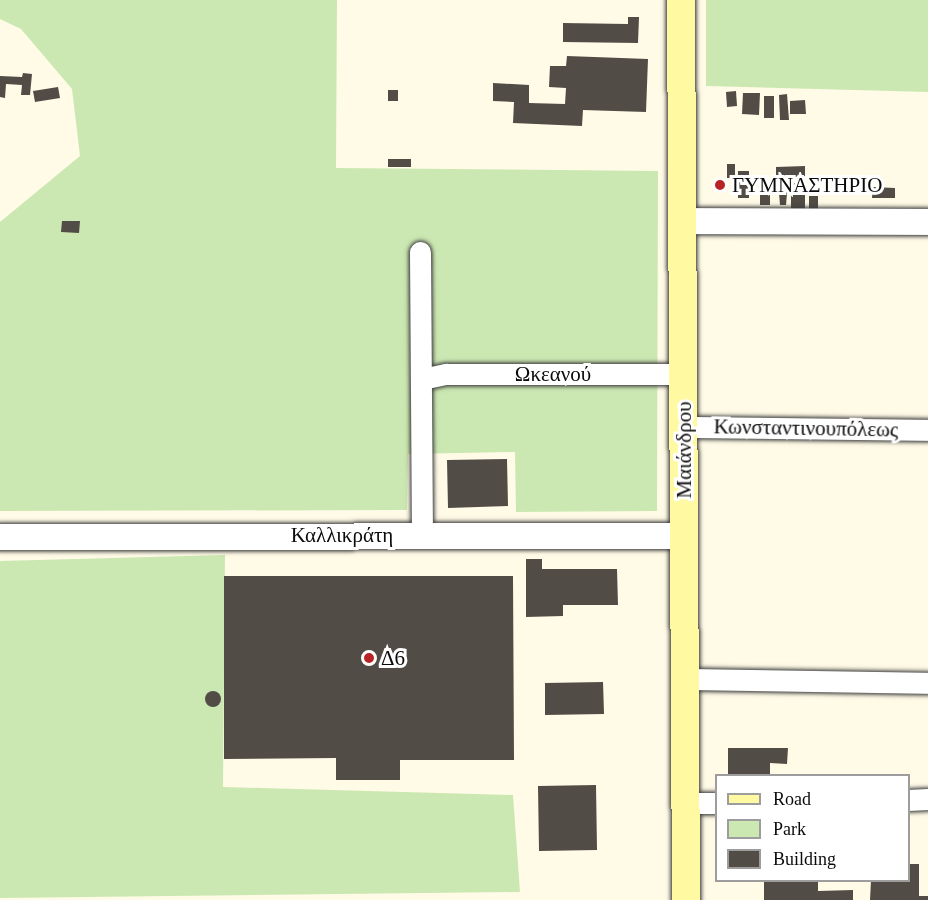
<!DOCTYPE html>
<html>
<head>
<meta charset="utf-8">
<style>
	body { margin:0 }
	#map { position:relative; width:928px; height:900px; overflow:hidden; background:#fffbe7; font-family:Georgia,serif }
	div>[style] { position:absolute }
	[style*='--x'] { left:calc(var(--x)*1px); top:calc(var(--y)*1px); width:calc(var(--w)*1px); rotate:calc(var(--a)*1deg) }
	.green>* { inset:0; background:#cce8b2 }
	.building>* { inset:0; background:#524c47 }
	.round { border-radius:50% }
	.roads { filter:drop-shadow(0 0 2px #3d3d3d) drop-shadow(0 0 2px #3d3d3d) }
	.minor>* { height:21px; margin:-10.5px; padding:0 10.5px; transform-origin:10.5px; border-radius:10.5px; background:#fff }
	.tertiary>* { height:26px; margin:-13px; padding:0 13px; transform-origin:13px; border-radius:13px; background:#fff }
	.secondary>* { height:28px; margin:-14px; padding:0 14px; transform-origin:14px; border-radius:14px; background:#fff9a2 }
	.dots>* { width:16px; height:16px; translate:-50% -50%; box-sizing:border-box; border:3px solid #fff; border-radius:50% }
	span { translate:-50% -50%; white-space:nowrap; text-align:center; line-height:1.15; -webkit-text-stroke:6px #fff; paint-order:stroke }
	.poi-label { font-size:21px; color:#0a0a0a }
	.left { translate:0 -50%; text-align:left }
	.street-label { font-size:21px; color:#0a0a0a }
	.legend { position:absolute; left:715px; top:774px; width:195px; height:108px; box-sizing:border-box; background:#fff; border:2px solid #9d9d9d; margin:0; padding:8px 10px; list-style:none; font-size:18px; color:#0a0a0a }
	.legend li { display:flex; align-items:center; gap:12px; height:30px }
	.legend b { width:30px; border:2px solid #9d9d9d }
</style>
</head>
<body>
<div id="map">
	<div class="green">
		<i style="clip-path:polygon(0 0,337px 0,336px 168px,658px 171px,657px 511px,516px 512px,515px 452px,408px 454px,407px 510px,0 511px,0 222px,80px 156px,72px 89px,21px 29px,0 19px)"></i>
		<i style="clip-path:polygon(706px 0,928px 0,928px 92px,706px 86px)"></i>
		<i style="clip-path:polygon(225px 555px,223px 787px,513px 795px,520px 892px,0 898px,0 561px)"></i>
	</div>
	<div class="building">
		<i style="clip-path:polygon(628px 17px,639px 17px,638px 43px,563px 42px,563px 23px,628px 24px)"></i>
		<i style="clip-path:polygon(567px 56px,648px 59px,646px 112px,583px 110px,582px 126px,513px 123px,514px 102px,493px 101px,493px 83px,529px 85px,529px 103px,565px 104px,566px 88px,549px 87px,550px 66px,566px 66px)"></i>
		<i style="clip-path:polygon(23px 73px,32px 74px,30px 95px,21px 95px,22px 85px,6px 84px,5px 98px,0 97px,0 76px,22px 77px)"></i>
		<i style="clip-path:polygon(58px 87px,60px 98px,35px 102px,33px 91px)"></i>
		<i style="clip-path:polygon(388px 90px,398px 90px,398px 101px,388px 101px)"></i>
		<i style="clip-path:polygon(736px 91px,737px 106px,727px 107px,726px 92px)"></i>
		<i style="clip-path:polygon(743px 93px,760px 93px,759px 115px,742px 114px)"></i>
		<i style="clip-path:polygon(787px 94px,789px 120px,780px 120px,779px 95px)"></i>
		<i style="clip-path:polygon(764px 96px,774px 96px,774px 118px,764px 118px)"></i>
		<i style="clip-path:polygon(805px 100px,806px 114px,790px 114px,790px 101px)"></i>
		<i style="clip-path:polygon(388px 159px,411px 159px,411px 167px,388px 167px)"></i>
		<i style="clip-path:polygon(727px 164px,735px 164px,735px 178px,727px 178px)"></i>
		<i style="clip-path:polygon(805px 166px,805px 176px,776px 178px,776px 167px)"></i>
		<i style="clip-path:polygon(738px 171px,749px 171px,749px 198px,738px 198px)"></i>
		<i style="clip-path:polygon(788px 182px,786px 205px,780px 205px,779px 193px,771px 193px,771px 188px)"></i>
		<i style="clip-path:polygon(791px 183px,805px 183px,805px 213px,791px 213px)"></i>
		<i style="clip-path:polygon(873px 187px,895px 188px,895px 198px,872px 198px)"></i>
		<i style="clip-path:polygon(760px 192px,770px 192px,770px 205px,760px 205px)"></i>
		<i style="clip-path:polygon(809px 196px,818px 196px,818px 209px,809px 209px)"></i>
		<i style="clip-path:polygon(62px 221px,80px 221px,79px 233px,61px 232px)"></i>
		<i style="clip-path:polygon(507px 459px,508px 506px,448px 508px,447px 460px)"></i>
		<i style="clip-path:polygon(526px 559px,542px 559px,542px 569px,617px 569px,618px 605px,563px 605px,563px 616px,526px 617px)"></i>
		<i style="clip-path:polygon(224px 576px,513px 576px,514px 760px,400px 760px,400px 780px,336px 780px,336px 758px,224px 759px)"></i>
		<i style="clip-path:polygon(603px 682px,604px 714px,545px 715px,545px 683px)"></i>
		<i class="round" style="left:205px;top:691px;width:16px;height:16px"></i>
		<i style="clip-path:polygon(728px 748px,788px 748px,787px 764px,770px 763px,770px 776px,728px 776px)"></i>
		<i style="clip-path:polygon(596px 785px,597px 850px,539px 851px,538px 786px)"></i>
		<i style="clip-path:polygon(908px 864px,919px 864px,919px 896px,928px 896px,928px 900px,870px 900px,871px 880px,908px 880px)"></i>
		<i style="clip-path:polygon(764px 880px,818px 880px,818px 891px,853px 890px,853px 900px,764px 900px)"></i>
	</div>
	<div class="roads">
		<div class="minor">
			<i style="--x:420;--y:252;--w:282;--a:89.6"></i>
			<i style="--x:422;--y:379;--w:25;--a:-12"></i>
			<i style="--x:446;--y:374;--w:238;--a:0"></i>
			<i style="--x:684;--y:427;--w:244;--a:0.7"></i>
			<i style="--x:684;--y:679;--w:244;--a:0.9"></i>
			<i style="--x:908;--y:800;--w:20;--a:-3"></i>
			<i style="--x:684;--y:803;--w:32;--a:0"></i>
		</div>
		<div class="tertiary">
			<i style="--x:683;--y:221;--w:245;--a:0.2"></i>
			<i style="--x:0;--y:537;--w:684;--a:-0.08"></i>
		</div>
		<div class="secondary">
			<i style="--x:681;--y:0;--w:900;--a:89.68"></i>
		</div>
	</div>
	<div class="dots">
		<i style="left:720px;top:185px;background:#b82425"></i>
		<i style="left:369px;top:658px;background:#b82425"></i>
	</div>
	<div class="poi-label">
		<span class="left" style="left:732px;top:185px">ΓΥΜΝΑΣΤΗΡΙΟ</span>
		<span class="left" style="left:381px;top:658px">Δ6</span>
	</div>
	<div class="street-label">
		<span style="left:553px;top:374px">Ωκεανού</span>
		<span style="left:806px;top:428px;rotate:1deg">Κωνσταντινουπόλεως</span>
		<span style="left:684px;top:450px;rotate:-90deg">Μαιάνδρου</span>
		<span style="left:342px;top:535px">Καλλικράτη</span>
	</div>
	<ul class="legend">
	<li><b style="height:8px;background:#fff9a2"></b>Road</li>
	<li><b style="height:16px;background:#cce8b2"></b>Park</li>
	<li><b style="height:16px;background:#524c47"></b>Building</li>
	</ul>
</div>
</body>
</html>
